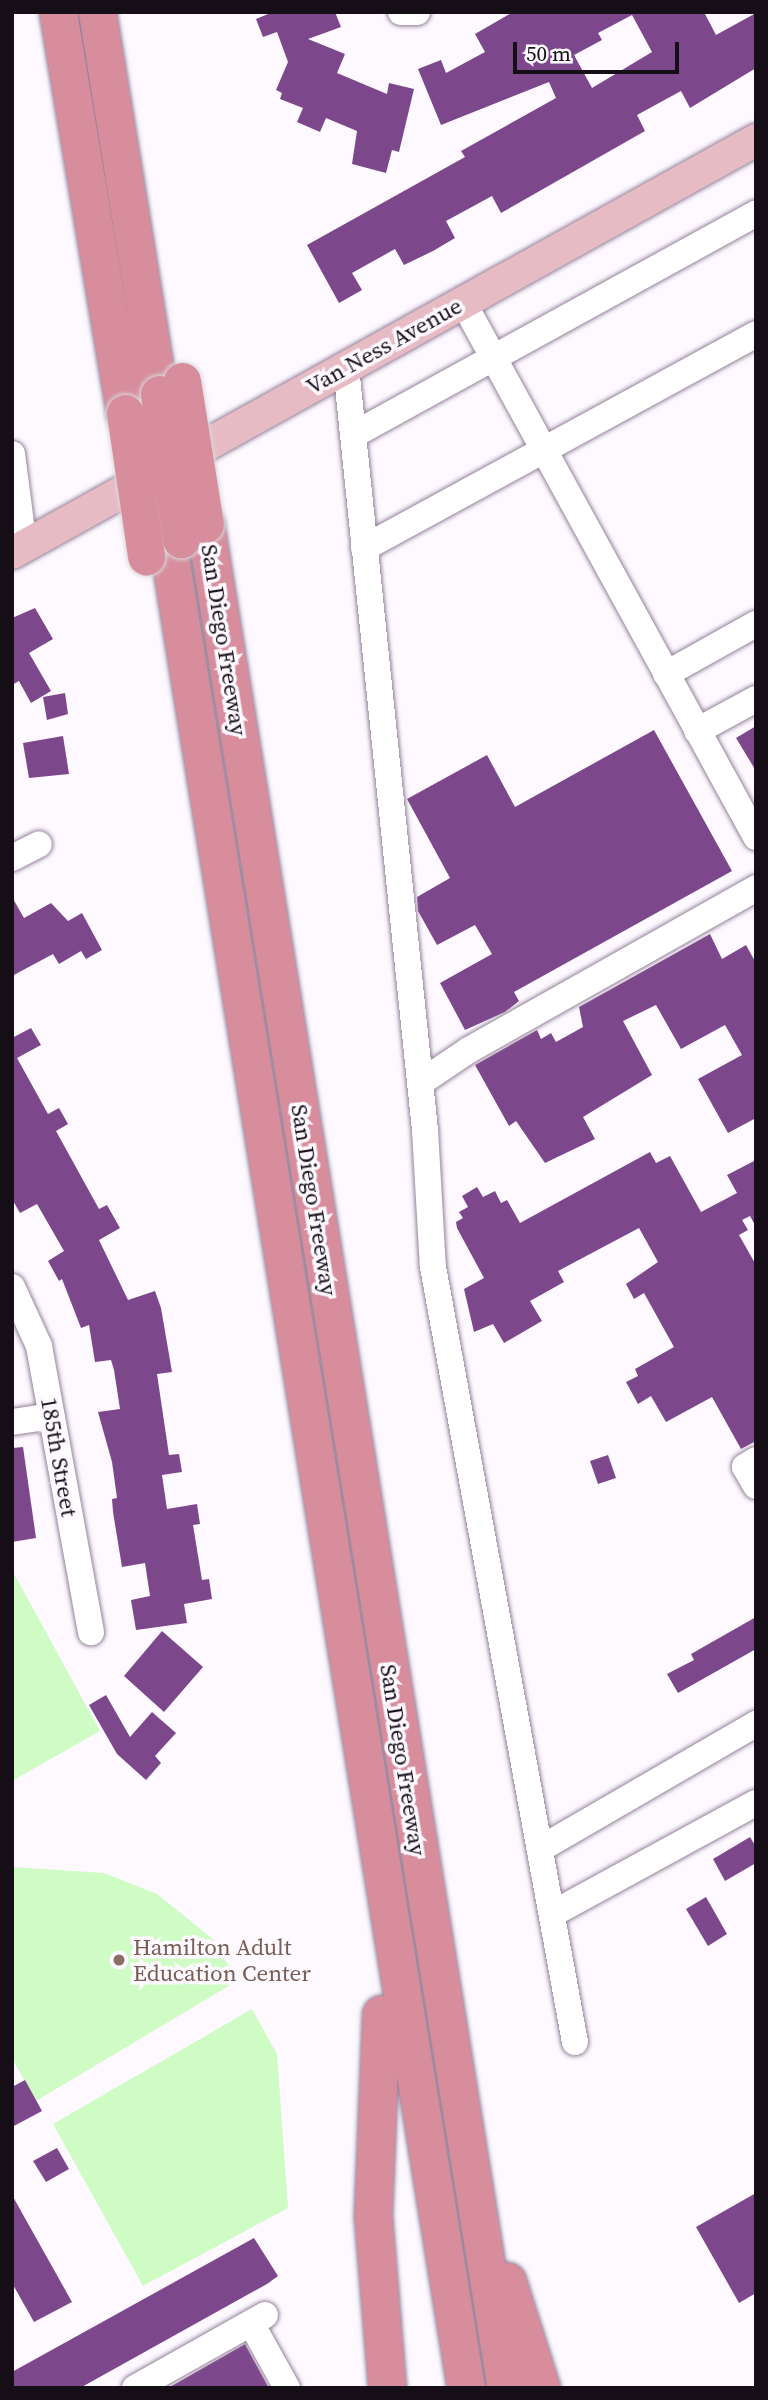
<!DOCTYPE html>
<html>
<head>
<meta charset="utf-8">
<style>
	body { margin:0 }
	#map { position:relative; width:768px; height:2400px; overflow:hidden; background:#fdf9ff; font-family:"Source Serif 4",serif }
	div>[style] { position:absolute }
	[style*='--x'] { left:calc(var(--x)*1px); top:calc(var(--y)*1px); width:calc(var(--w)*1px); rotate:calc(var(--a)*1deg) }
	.green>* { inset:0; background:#cffbc5 }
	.building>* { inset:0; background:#7d478c }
	.roads { filter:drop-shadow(0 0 2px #95829a) drop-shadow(0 0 2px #95829a) }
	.minor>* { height:26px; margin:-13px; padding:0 13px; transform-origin:13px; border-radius:13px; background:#fff }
	.major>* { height:32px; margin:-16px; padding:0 16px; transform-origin:16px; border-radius:16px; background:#e7bbc4 }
	.highway>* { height:37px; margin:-18.5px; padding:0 18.5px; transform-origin:18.5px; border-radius:18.5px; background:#d78d9c }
	.bridges { filter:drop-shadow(0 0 2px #dad8da) drop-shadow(0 0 2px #dad8da) }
	.highway-bridge>* { height:37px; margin:-18.5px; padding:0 18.5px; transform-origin:18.5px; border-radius:18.5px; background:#d78d9c }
	.dots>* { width:19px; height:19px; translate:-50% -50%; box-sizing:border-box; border:4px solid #fdf9ff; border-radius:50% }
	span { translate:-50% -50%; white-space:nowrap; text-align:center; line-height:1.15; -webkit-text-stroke:7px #fdf9ff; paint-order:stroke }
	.street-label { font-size:23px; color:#150e17 }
	.education-label { font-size:23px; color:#785e54 }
	.left { translate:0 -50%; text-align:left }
	.frame { position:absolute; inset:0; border:14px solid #150e17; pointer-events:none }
	.scale { position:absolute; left:513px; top:42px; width:166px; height:32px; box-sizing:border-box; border:4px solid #150e17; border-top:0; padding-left:9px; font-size:21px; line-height:24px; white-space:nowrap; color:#150e17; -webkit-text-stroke:5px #fdf9ff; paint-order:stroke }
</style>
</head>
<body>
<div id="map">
	<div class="green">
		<i style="clip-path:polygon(12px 1570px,100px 1731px,12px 1781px)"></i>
		<i style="clip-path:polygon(12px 1867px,104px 1873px,157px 1894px,214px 1940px,237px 1981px,36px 2101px,12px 2058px)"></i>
		<i style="clip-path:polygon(252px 2009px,277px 2054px,288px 2208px,143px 2286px,53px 2124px)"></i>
	</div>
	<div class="building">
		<i style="clip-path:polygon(273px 12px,335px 12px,341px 27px,308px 39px,345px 54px,337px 73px,387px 94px,389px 83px,414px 89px,399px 152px,392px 150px,386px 173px,352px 164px,357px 131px,326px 118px,320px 132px,297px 122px,303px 108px,280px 99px,282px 93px,276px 90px,288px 62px,277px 32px,263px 37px,256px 19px)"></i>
		<i style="clip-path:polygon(evenodd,513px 12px,704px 12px,716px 35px,756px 13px,756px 68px,690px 108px,681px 91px,637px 115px,645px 131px,501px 213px,492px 196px,446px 221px,455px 238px,433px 251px,404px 265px,395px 249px,352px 273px,362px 290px,339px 303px,307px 245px,465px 157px,461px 151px,556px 98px,549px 82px,441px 125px,418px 69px,441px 60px,446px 73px,485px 52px,475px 34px,513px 12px,632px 15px,652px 52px,592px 88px,574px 55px,602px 40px,598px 33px,632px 15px)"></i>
		<i style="clip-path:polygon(35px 608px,53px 639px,29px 653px,51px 691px,31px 703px,19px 681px,12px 685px,12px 618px)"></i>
		<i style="clip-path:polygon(65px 693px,68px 714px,47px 720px,43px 697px)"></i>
		<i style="clip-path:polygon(756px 726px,756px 771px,736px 738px)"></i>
		<i style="clip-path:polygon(654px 730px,732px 871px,514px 992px,519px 1001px,505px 1012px,465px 1030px,440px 983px,492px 954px,475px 925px,437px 945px,418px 911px,417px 897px,450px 878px,407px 799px,487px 755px,515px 807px)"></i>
		<i style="clip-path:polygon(63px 736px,69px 774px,29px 778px,23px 743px)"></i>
		<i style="clip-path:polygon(12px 897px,24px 918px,51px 903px,68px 921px,82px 913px,102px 950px,86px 959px,81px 951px,59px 964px,53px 954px,12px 976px)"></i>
		<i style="clip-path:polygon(710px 934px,722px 959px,746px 945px,756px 963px,756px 1118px,728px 1133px,698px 1079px,742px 1055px,725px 1025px,681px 1049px,656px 1005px,623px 1021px,652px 1075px,583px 1117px,595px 1139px,545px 1163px,516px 1121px,509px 1126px,475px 1065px,537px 1030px,541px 1039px,551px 1033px,556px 1042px,583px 1027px,579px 1007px)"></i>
		<i style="clip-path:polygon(31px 1028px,41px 1045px,17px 1058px,48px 1114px,59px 1108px,68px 1124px,56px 1131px,99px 1209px,107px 1205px,120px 1228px,99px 1240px,128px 1300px,155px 1291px,161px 1308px,172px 1372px,157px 1374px,169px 1455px,179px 1454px,182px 1472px,162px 1475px,167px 1509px,197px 1504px,200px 1524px,193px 1525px,202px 1580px,209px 1579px,212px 1599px,184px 1604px,187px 1623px,136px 1630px,131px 1600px,150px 1596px,145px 1563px,122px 1567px,113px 1512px,112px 1499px,117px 1498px,112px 1462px,98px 1412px,120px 1409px,114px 1370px,111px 1360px,95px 1362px,89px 1325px,81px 1328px,62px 1279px,59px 1281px,48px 1261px,64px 1251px,37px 1204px,20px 1213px,12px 1199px,12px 1038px)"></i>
		<i style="clip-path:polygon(650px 1152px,656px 1163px,670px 1156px,701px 1212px,737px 1193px,727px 1175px,756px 1160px,756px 1227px,750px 1216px,742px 1220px,748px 1230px,739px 1235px,756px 1265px,756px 1441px,741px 1449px,712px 1397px,666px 1422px,651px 1396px,638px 1404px,626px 1382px,638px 1376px,635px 1369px,674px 1347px,644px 1293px,634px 1299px,626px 1284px,658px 1262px,639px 1228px,558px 1271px,564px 1282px,530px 1301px,542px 1321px,504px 1343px,493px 1324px,474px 1332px,464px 1289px,484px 1278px,457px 1228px,456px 1222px,463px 1218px,459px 1212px,468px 1207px,462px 1196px,477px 1187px,483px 1197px,495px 1191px,501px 1203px,507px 1200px,520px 1223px)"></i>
		<i style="clip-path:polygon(23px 1447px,36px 1538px,12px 1542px,12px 1448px)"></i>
		<i style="clip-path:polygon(608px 1455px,616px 1478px,598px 1484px,590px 1461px)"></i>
		<i style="clip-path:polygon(756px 1617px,756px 1649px,678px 1693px,667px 1674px,694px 1660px,691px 1654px)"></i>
		<i style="clip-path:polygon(162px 1631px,203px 1667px,164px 1712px,124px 1676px)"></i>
		<i style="clip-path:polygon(106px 1695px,130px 1737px,152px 1712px,176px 1733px,155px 1756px,161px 1763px,146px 1780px,117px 1754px,89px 1705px)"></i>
		<i style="clip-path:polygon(750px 1837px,756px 1847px,756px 1863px,725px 1881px,713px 1859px)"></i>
		<i style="clip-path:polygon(706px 1897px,727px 1934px,708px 1946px,686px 1909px)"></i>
		<i style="clip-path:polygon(25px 2080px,42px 2111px,12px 2127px,12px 2087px)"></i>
		<i style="clip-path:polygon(57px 2148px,69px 2169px,46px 2182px,33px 2161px)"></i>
		<i style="clip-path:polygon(756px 2193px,756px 2293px,739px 2303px,696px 2227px)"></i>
		<i style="clip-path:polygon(12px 2195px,72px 2302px,34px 2322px,12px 2283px)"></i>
		<i style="clip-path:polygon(254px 2238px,278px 2276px,267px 2284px,80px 2388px,12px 2388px,12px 2372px)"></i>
		<i style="clip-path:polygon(245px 2344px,269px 2388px,168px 2388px)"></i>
	</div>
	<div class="roads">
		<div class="minor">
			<i style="--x:401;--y:12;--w:16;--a:0"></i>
			<i style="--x:463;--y:302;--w:610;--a:61.29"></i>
			<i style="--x:346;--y:367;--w:767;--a:84.09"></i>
			<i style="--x:425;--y:1130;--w:137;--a:86.7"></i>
			<i style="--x:433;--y:1267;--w:788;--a:79.62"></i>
			<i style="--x:353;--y:435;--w:460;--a:-28.8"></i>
			<i style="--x:12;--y:454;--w:93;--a:82.6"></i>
			<i style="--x:364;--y:548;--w:447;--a:-28.6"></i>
			<i style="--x:666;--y:674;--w:103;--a:-29.1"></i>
			<i style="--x:697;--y:731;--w:67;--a:-28.5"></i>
			<i style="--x:12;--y:858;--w:30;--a:-27"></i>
			<i style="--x:420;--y:1083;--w:59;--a:-34"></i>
			<i style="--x:469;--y:1050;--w:330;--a:-29.4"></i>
			<i style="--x:12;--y:1287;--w:65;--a:65.4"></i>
			<i style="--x:39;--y:1346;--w:291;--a:79.7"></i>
			<i style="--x:12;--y:1422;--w:40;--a:-8.5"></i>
			<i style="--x:756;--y:1460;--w:13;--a:148"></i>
			<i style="--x:745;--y:1467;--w:22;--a:60"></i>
			<i style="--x:540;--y:1849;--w:250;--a:-30.1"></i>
			<i style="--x:552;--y:1914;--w:232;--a:-28.6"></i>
			<i style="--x:251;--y:2323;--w:74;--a:61"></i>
			<i style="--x:135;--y:2388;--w:149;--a:-29.3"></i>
		</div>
		<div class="major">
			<i style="--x:12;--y:553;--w:851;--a:-29.03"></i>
		</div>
		<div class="highway">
			<i style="--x:58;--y:12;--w:407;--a:80.5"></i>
			<i style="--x:97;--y:12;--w:387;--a:80.8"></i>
			<i style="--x:205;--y:524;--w:1888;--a:80.83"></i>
			<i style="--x:168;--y:545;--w:1867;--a:80.82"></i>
			<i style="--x:381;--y:2014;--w:203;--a:92.3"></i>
			<i style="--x:373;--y:2217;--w:172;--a:85.3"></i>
			<i style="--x:507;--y:2281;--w:112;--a:72.4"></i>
		</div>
	</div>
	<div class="bridges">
		<div class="highway-bridge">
			<i style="--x:182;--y:381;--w:145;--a:80.9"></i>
			<i style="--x:159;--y:394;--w:147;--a:81.4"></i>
			<i style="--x:125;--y:413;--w:145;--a:81.6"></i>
		</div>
	</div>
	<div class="dots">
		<i style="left:119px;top:1960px;background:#8d6e63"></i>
	</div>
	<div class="street-label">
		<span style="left:384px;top:346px;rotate:-29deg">Van Ness Avenue</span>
		<span style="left:224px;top:640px;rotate:81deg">San Diego Freeway</span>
		<span style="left:314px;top:1200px;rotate:81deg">San Diego Freeway</span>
		<span style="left:59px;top:1457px;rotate:80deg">185th Street</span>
		<span style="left:403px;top:1760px;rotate:81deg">San Diego Freeway</span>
	</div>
	<div class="education-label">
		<span class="left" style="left:133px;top:1960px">Hamilton Adult<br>Education Center</span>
	</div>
	<div class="frame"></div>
	<div class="scale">50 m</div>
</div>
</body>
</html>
